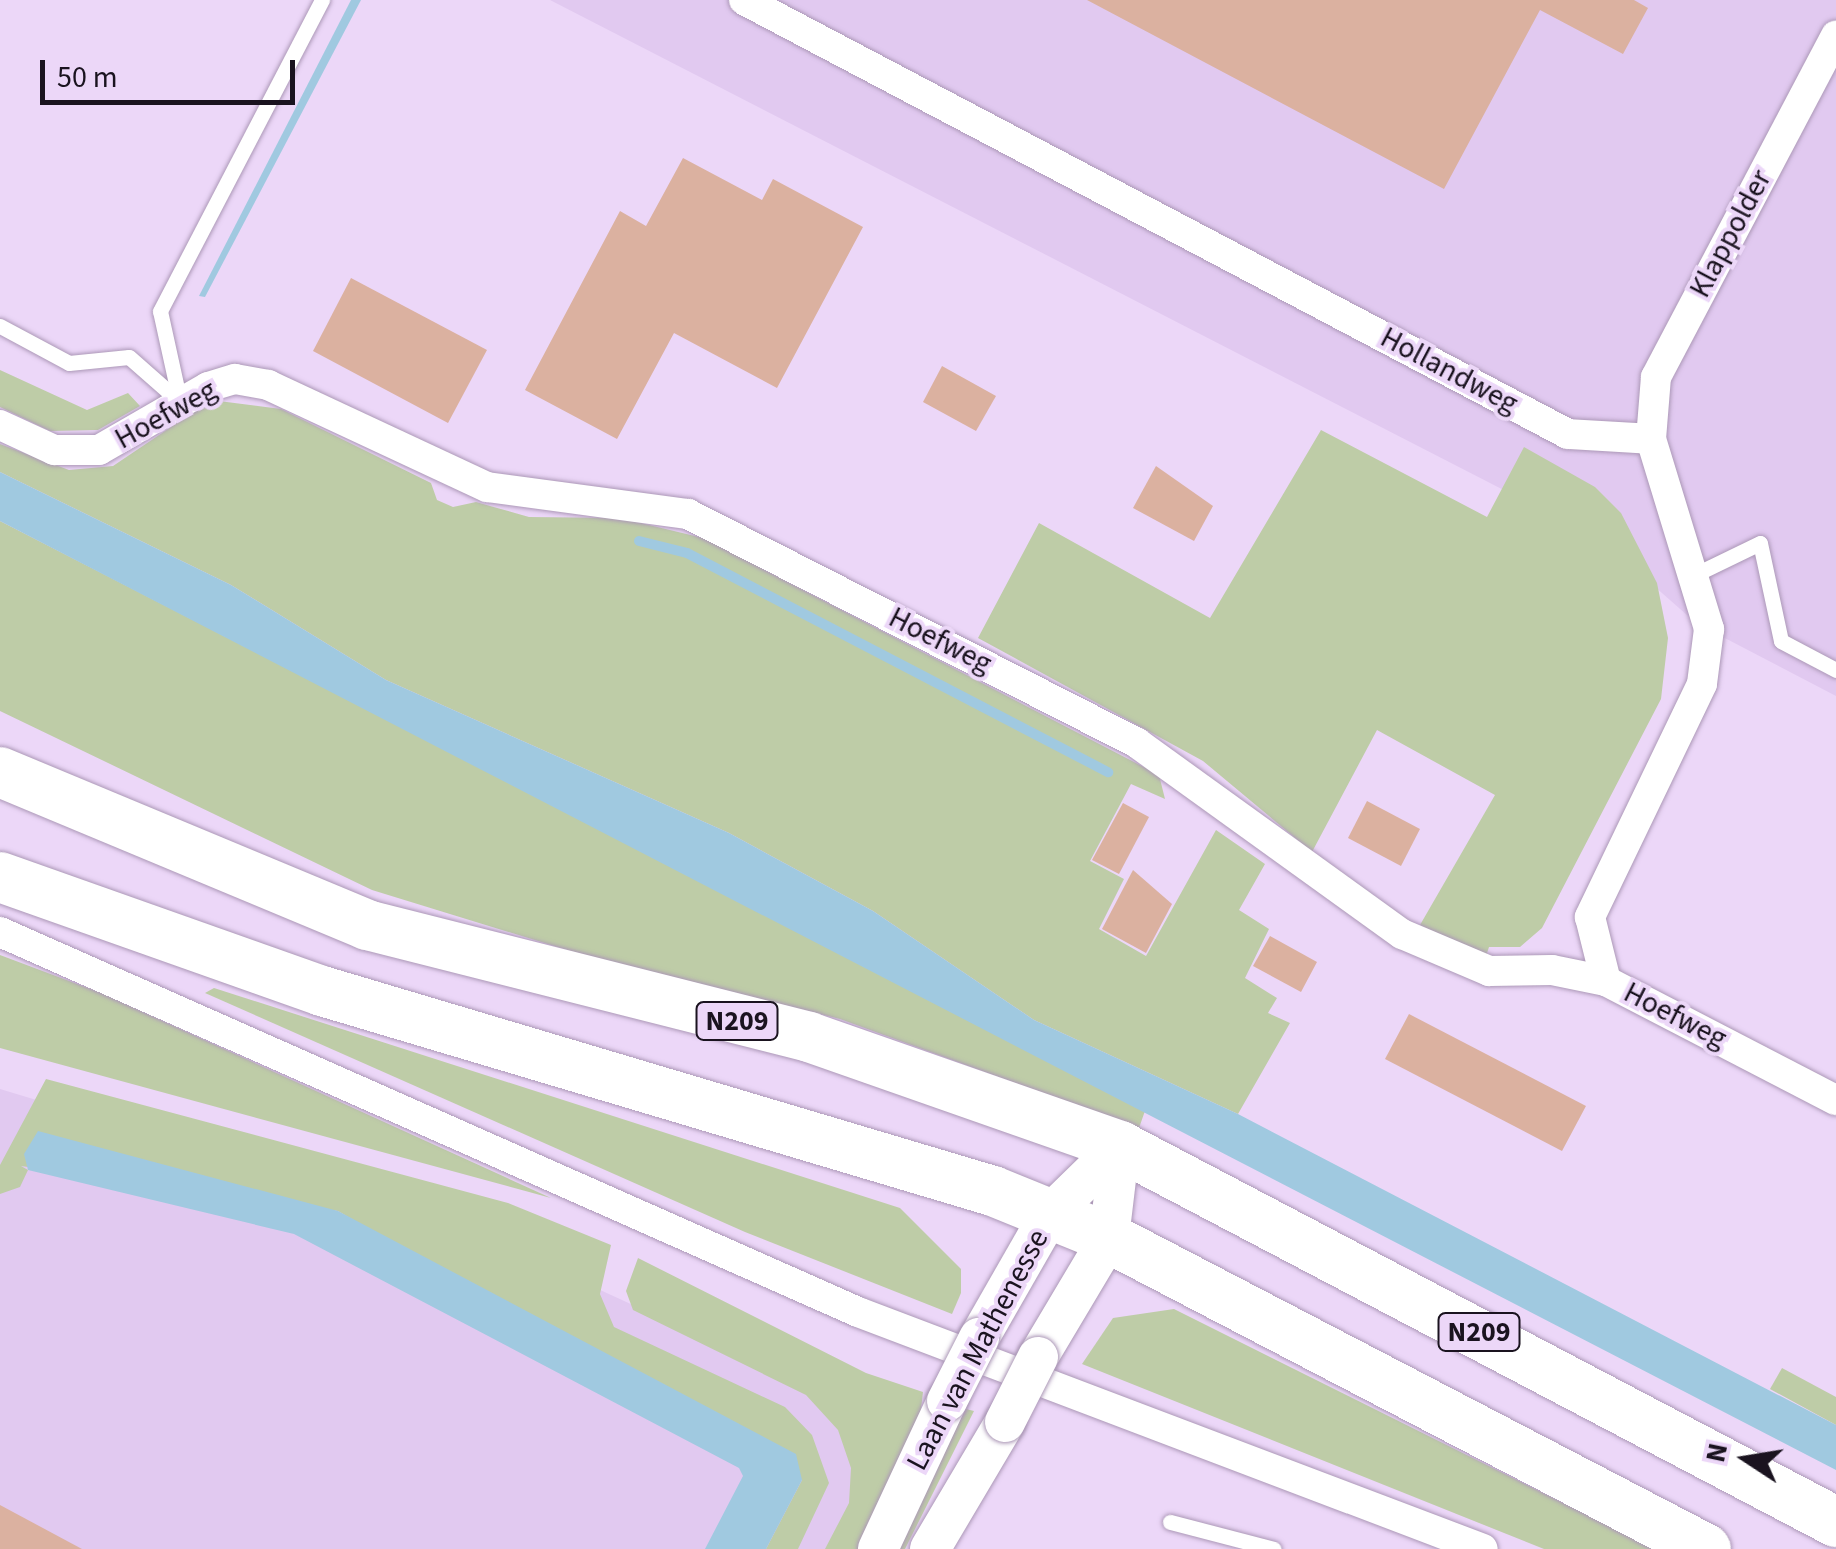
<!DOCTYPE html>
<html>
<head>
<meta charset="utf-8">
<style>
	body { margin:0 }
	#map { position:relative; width:1836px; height:1549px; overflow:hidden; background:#ecd7f8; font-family:"Source Sans 3",sans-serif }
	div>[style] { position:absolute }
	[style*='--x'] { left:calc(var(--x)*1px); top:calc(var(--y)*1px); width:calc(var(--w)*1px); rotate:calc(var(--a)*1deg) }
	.built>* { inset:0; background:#e1c9f0 }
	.green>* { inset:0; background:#becca7 }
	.water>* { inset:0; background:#a0c9e0 }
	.stream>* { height:10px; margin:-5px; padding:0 5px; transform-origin:5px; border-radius:5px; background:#a0c9e0 }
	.building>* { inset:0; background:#dbb1a0 }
	.roads { filter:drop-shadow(0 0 2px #ac98b7) drop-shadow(0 0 2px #ac98b7) }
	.service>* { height:15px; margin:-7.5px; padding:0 7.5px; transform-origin:7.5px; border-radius:7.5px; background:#fff }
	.minor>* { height:30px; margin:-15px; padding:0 15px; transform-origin:15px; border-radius:15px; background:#fff }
	.tertiary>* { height:40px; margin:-20px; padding:0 20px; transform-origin:20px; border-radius:20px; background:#fff }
	.primary>* { height:50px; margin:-25px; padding:0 25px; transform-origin:25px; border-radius:25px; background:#fff }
	.bridges { filter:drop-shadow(0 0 2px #ac98b7) drop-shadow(0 0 2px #ac98b7) }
	.tertiary-bridge>* { height:40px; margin:-20px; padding:0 20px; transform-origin:20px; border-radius:20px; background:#fff }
	span { translate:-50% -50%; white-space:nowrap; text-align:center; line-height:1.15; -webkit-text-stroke:8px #ecd7f8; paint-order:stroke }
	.shield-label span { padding:2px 8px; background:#ecd7f8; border:2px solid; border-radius:8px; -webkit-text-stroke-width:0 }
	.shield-label { font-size:28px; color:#1a131f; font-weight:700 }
	.street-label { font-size:30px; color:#1a131f }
	.north { position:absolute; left:1696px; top:1409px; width:100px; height:100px; -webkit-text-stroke:8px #ecd7f8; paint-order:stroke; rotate:282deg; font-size:28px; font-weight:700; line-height:40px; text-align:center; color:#1a131f }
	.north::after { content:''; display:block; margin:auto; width:35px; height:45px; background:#1a131f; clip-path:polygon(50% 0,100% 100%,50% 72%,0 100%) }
	.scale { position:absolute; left:40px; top:60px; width:255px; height:45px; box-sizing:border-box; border:5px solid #1a131f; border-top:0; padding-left:12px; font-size:30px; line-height:35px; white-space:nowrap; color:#1a131f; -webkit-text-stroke:8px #ecd7f8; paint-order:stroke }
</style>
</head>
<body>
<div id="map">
	<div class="built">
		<i style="clip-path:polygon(550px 0,1836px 0,1836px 696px,1696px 623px,1603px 541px)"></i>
		<i style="clip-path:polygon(0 1089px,474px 1232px,872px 1415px,881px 1449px,828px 1549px,0 1549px)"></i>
	</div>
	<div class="green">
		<i style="clip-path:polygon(0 370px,87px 410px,128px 393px,140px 406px,98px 430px,50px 431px,0 407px)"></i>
		<i style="clip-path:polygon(211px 400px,281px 409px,431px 483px,437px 500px,453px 507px,476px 502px,529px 517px,620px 518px,703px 538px,1159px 775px,1165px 799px,1131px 784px,1090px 861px,1124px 879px,1099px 929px,1146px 956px,1216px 830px,1265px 864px,1239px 910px,1269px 929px,1245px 978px,1277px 998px,1268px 1013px,1290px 1023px,1238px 1114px,1034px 1020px,873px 911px,729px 833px,386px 680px,231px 585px,0 472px,0 444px,69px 470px,113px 466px)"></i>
		<i style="clip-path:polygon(1321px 430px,1487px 517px,1524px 447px,1595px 487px,1621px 513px,1657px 583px,1668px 638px,1661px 699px,1542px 928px,1520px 947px,1489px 947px,1486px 956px,1420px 925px,1495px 795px,1377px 730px,1312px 852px,1203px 761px,978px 638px,1039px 523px,1210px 618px)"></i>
		<i style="clip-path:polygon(0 521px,1146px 1108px,1139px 1128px,840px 1019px,577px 953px,372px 890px,0 711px)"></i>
		<i style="clip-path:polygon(0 955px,101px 993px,551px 1198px,0 1048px)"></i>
		<i style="clip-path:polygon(214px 988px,900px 1208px,961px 1269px,961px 1293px,952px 1314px,745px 1232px,205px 993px)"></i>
		<i style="clip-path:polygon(46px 1079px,508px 1203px,611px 1245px,600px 1294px,614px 1327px,785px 1407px,812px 1435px,829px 1483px,798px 1549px,766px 1549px,802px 1480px,338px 1211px,21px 1166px,28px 1170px,20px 1187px,0 1194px,0 1165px)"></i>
		<i style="clip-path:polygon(638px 1258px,866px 1373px,923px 1392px,918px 1434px,867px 1549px,825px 1549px,849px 1503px,851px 1468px,838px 1430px,806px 1395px,633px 1310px,626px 1291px)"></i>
		<i style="clip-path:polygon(1174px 1309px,1593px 1518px,1652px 1549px,1544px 1549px,1082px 1364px,1113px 1318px)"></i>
		<i style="clip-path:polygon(1782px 1368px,1836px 1397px,1836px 1425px,1770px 1389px)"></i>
		<i style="clip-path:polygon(962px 1408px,974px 1411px,905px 1549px,890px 1549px)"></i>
	</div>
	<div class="water">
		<i style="clip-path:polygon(351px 0,361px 0,205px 297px,199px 296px)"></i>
		<i style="clip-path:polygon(0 472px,231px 585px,386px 680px,729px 833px,873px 911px,1034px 1020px,1238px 1114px,1836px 1425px,1836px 1470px,0 521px)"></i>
		<i style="clip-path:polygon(38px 1131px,338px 1211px,796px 1454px,802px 1480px,766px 1549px,705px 1549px,743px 1476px,739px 1468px,294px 1234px,28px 1170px,24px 1154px)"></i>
	</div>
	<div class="stream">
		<i style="--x:639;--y:541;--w:49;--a:14"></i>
		<i style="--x:687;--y:553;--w:475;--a:27.5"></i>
	</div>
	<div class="building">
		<i style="clip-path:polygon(1087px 0,1634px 0,1648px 8px,1623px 54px,1540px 10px,1444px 189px)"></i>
		<i style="clip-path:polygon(683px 158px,762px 200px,773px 179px,863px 227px,777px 388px,674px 333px,617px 439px,525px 390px,620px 211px,646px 226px)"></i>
		<i style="clip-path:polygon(351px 278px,487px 350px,448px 423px,313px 351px)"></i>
		<i style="clip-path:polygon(942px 366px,996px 396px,976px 431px,923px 402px)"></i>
		<i style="clip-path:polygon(1156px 466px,1213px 506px,1194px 541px,1133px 508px)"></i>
		<i style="clip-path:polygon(1367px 801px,1420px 829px,1401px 866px,1348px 838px)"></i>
		<i style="clip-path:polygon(1123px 803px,1149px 817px,1119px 874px,1092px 860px)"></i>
		<i style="clip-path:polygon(1133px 870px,1172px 904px,1146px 953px,1102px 929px)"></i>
		<i style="clip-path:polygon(1270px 936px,1317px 962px,1301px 992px,1253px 966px)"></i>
		<i style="clip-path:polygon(1409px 1014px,1586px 1106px,1562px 1151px,1385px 1059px)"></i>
		<i style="clip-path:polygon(0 1505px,82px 1549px,0 1549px)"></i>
	</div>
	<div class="roads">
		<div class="service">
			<i style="--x:0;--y:326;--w:78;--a:28.2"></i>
			<i style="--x:69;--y:363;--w:60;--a:-5.7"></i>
			<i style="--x:129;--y:357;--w:68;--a:41.4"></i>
			<i style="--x:180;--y:402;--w:93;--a:-102.4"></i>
			<i style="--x:160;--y:311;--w:351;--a:-62.5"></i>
			<i style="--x:1696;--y:574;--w:71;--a:-25.8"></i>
			<i style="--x:1760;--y:543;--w:100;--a:77.9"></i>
			<i style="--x:1781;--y:641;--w:62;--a:27.8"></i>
			<i style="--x:1170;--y:1522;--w:107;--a:14.6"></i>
		</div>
		<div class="minor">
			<i style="--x:744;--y:0;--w:931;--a:27.78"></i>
			<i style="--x:1568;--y:434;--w:83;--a:3.4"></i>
			<i style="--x:1651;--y:439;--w:199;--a:73"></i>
			<i style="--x:1709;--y:629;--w:55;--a:97.3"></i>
			<i style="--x:1702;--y:684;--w:259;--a:115.7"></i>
			<i style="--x:1590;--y:917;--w:66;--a:76"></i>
			<i style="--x:0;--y:425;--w:60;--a:24.8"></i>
			<i style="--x:54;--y:450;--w:45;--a:0"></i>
			<i style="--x:99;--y:450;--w:126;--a:-30"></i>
			<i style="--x:208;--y:387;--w:28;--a:-17"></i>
			<i style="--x:235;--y:379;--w:34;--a:10"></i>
			<i style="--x:268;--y:385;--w:242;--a:25"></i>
			<i style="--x:487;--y:487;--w:203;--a:7.7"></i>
			<i style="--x:688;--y:514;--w:504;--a:27.02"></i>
			<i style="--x:1137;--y:743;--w:327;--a:35.8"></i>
			<i style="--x:1402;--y:934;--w:95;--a:23"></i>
			<i style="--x:1489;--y:971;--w:63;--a:-0.9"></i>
			<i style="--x:1552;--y:970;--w:55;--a:11.5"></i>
			<i style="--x:1606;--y:981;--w:259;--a:27.4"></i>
			<i style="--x:1651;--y:439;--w:62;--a:-85.4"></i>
			<i style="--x:1656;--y:377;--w:386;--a:-62.2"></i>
			<i style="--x:0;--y:932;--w:938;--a:23.89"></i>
			<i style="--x:858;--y:1312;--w:668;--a:20.77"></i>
		</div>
		<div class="tertiary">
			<i style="--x:979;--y:1338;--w:143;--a:-60.2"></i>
			<i style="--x:1050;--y:1214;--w:98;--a:-44.2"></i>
			<i style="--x:1038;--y:1357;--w:139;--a:-59.2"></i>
			<i style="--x:1109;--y:1238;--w:93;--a:-83.2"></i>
			<i style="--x:878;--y:1549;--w:163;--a:-65"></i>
			<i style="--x:930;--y:1549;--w:147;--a:-59.4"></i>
		</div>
		<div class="primary">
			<i style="--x:0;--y:772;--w:398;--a:22.6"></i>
			<i style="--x:367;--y:925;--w:456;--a:14.2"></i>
			<i style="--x:809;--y:1037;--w:330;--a:19.3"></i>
			<i style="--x:1120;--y:1146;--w:809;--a:27.71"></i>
			<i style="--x:0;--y:877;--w:342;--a:19.5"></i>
			<i style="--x:322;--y:991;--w:700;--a:16.6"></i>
			<i style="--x:993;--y:1191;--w:125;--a:22.1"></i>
			<i style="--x:1109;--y:1238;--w:673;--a:27.52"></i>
		</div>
	</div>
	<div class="bridges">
		<div class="tertiary-bridge">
			<i style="--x:947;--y:1401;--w:71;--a:-63.1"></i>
			<i style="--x:1005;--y:1422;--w:73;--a:-63.1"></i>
		</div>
	</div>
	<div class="shield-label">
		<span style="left:737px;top:1021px">N209</span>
		<span style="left:1479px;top:1332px">N209</span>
	</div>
	<div class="street-label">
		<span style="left:1731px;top:234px;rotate:-62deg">Klappolder</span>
		<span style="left:1449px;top:371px;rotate:28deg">Hollandweg</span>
		<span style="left:166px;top:415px;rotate:-29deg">Hoefweg</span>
		<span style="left:940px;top:641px;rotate:27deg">Hoefweg</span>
		<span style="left:1675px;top:1016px;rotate:27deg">Hoefweg</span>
		<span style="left:978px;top:1350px;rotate:-62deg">Laan van Mathenesse</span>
	</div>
	<div class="north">N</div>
	<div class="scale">50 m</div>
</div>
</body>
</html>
